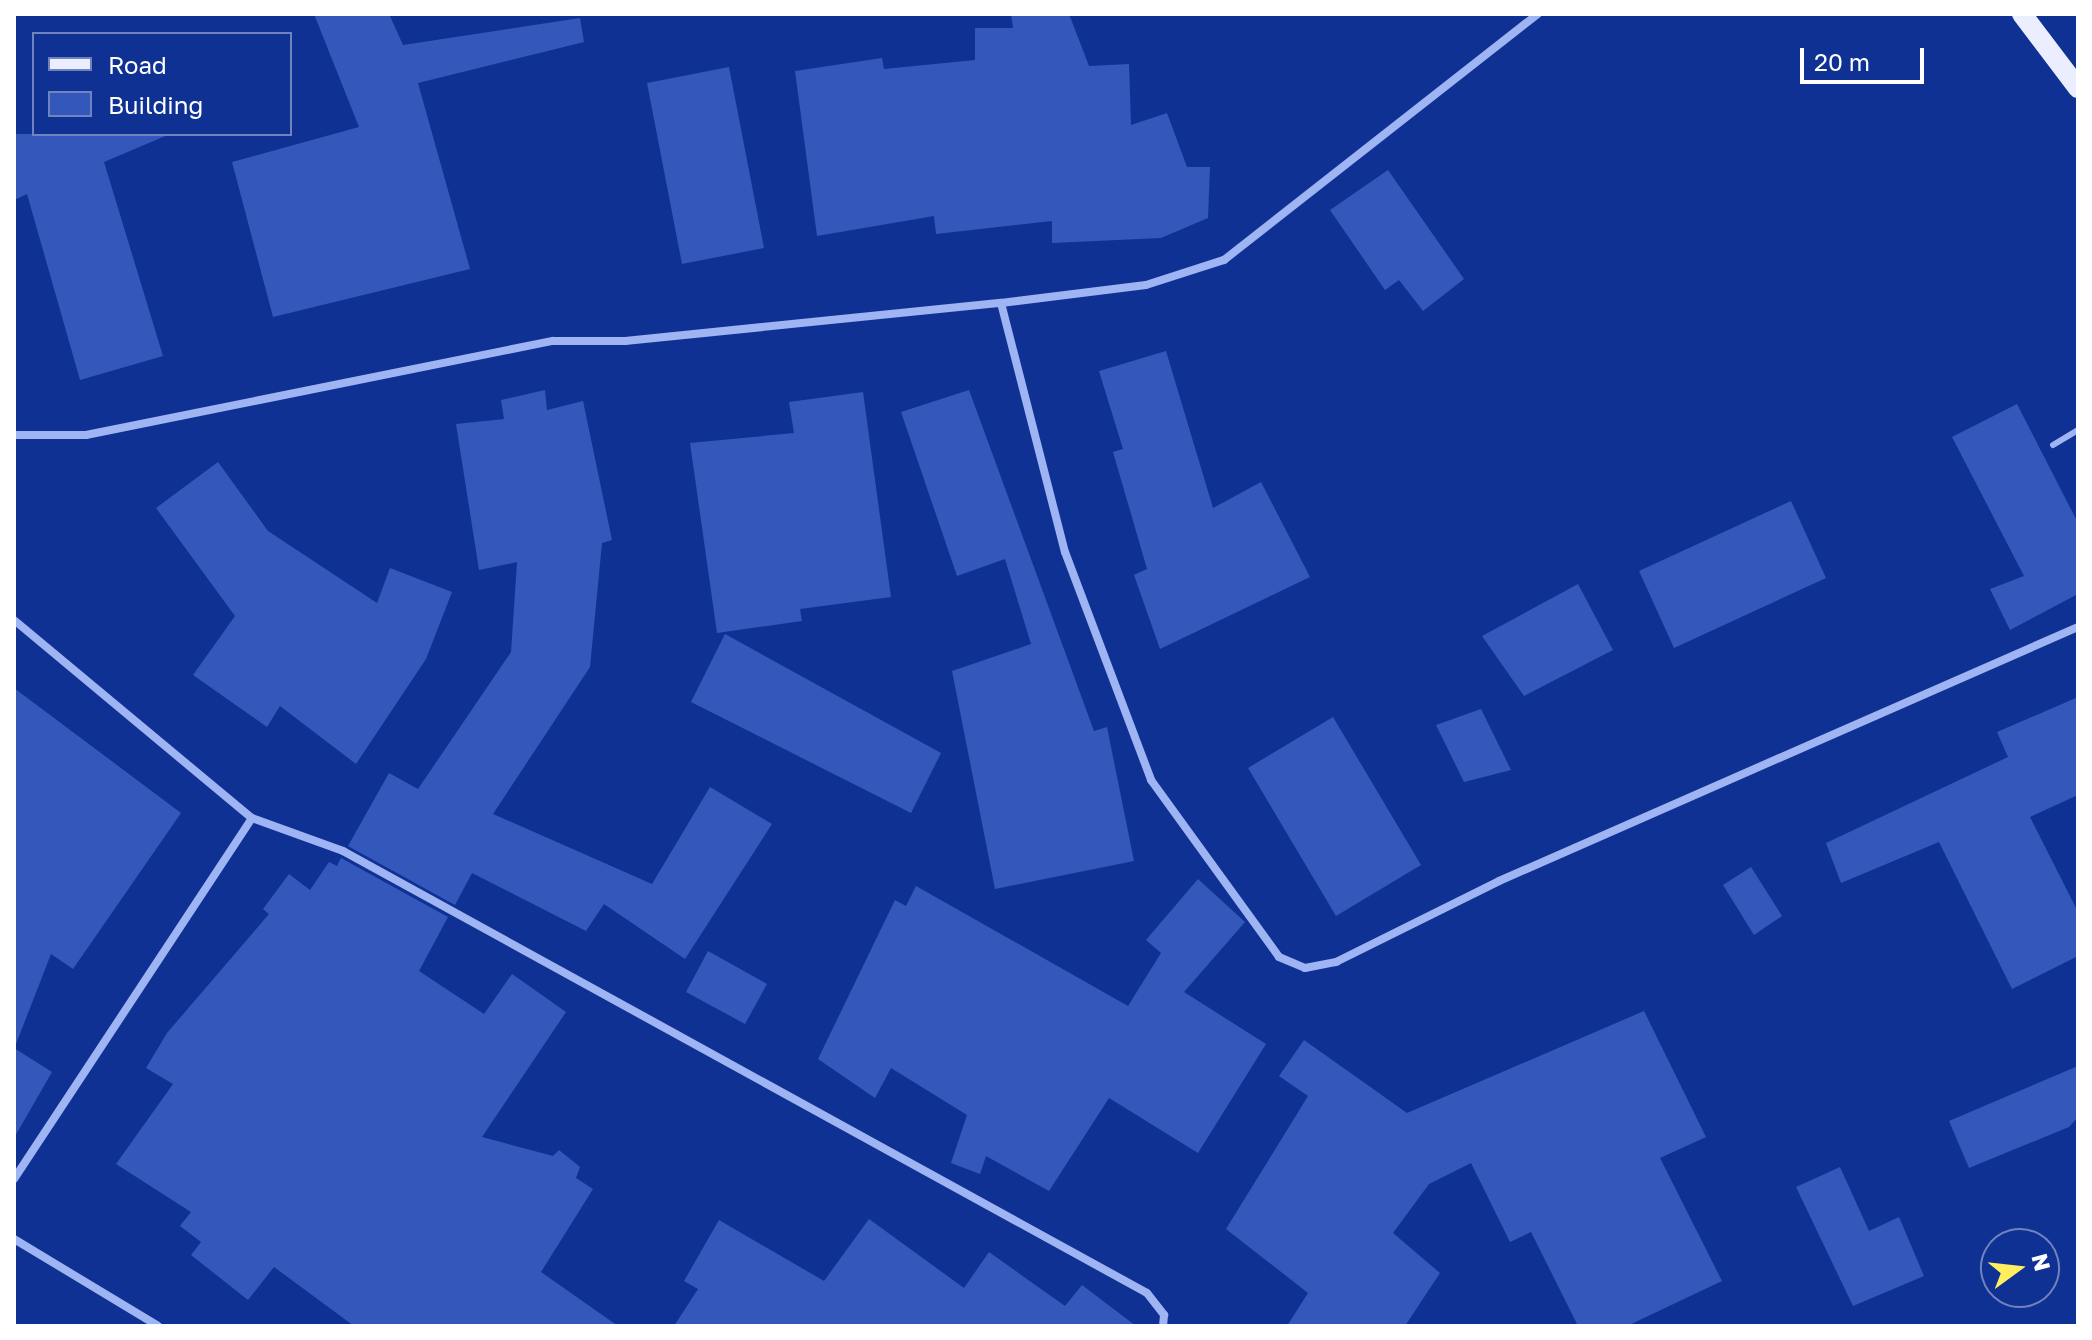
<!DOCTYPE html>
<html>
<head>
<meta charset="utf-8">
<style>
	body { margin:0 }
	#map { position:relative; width:2092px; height:1340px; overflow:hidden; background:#103194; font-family:"Golos Text",sans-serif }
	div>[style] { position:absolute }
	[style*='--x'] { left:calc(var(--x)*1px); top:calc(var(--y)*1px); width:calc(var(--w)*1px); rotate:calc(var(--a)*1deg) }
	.building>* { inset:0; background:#3457bc }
	.lane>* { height:6px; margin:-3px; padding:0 3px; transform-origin:3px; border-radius:3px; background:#9eb4f3 }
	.street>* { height:8px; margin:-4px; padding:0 4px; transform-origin:4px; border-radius:4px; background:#9eb4f3 }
	.primary>* { height:20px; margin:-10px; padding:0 10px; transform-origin:10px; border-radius:10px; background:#eaeeff }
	span { translate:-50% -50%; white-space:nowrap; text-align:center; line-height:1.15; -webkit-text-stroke:7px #103194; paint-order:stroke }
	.frame { position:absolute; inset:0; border:16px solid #fff; pointer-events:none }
	.legend { position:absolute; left:32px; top:32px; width:260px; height:104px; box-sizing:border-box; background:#103194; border:2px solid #7083bf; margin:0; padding:10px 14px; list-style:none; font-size:24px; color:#fff }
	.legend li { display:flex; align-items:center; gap:16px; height:40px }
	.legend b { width:40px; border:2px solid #7083bf }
	.north { position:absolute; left:1980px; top:1228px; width:80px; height:80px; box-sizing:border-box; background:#103194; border:2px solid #7083bf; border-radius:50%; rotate:75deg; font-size:22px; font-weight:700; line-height:32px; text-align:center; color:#fff }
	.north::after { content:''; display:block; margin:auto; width:28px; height:36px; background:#ffef60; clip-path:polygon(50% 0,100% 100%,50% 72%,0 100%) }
	.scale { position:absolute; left:1800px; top:48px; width:124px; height:36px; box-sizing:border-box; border:4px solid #fff; border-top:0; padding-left:10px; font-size:24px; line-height:28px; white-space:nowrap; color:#fff; -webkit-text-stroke:6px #103194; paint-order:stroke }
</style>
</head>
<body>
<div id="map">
	<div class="building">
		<i style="clip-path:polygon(314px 14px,389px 14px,403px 45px,580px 18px,584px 42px,418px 83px,470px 269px,273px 317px,232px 162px,359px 127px)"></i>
		<i style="clip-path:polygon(1011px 14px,1069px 14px,1089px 66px,1129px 64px,1131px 125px,1167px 113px,1187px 167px,1210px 167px,1208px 218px,1161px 238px,1052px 243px,1052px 221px,936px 234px,934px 216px,817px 236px,795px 71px,882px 58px,884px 69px,975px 60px,975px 28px,1013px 28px)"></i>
		<i style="clip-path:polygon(729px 67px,764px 248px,682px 264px,647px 83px)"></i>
		<i style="clip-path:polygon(14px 134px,170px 134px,104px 162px,163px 356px,80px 380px,27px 194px,14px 200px)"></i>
		<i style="clip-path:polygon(1388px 170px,1464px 279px,1423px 311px,1399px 280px,1385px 290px,1330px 210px)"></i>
		<i style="clip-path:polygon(1166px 351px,1213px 508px,1261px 482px,1310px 577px,1160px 649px,1134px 575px,1147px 569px,1113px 452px,1123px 449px,1099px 371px)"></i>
		<i style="clip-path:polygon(545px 390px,547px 410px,583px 401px,612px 540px,602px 543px,590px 667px,493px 814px,652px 884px,710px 787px,772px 824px,685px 959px,604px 904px,586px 931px,472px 873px,455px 905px,348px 846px,389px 773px,418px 789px,511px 652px,517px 562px,479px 570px,456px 424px,504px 419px,501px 400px)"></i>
		<i style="clip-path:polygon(969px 390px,1094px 731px,1107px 727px,1134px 861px,995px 889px,952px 671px,1031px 644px,1005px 559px,957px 576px,901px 412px)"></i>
		<i style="clip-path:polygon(863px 392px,891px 597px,800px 609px,802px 621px,717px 633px,690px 443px,794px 433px,789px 402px)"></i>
		<i style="clip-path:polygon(2017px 404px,2078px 523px,2078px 594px,2010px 630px,1990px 589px,2024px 576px,1952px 437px)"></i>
		<i style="clip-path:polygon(218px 462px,268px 531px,377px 603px,390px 568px,452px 592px,426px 659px,356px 764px,280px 706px,267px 727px,193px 675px,235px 616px,156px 508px)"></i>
		<i style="clip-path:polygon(1791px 501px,1826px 578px,1674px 648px,1639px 571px)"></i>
		<i style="clip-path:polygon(1578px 584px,1613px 650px,1524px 696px,1482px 636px)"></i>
		<i style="clip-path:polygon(725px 634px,941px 753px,911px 813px,691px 702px)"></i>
		<i style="clip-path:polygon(14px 688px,181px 813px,73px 969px,51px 954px,16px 1044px)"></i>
		<i style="clip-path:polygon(2078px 697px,2078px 795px,2030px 817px,2078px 912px,2078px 956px,2012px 989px,1939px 842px,1841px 883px,1826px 843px,2008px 757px,1997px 732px)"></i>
		<i style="clip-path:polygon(1481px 709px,1511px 770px,1464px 782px,1436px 725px)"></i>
		<i style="clip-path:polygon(1333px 717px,1421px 865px,1336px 916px,1248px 768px)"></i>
		<i style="clip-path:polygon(341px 858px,448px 917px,419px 971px,484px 1014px,512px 974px,566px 1012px,482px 1137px,553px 1156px,559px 1150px,580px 1167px,576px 1178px,593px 1189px,541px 1272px,618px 1326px,354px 1326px,274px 1267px,248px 1300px,191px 1255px,201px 1242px,180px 1226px,191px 1212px,116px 1164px,173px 1084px,146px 1068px,167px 1033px,269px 914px,263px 909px,289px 874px,310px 890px,329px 862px,337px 866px)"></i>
		<i style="clip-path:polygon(1751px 867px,1782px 916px,1754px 935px,1723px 885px)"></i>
		<i style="clip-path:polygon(1198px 879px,1245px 922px,1184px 992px,1266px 1044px,1198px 1153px,1109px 1098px,1049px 1191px,986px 1156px,980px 1174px,951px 1163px,967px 1115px,891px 1068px,875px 1098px,818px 1059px,895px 900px,906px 906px,916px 886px,1128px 1006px,1161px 953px,1146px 940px)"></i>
		<i style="clip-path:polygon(708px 951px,767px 984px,745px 1024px,686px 992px)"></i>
		<i style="clip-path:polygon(1644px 1011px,1706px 1137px,1660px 1158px,1722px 1281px,1627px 1326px,1578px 1326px,1531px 1232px,1510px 1242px,1471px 1163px,1429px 1184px,1393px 1233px,1440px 1273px,1405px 1326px,1287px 1326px,1308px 1293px,1226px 1229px,1308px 1096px,1279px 1076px,1304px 1040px,1407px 1113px)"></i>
		<i style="clip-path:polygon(14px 1048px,52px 1072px,14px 1138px)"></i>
		<i style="clip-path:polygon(2078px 1066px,2078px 1117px,2069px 1127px,1969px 1168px,1949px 1121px)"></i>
		<i style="clip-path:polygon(1840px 1167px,1869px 1231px,1899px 1217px,1924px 1276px,1853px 1306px,1796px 1187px)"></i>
		<i style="clip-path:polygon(869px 1219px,964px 1288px,989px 1252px,1065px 1306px,1082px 1285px,1136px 1326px,674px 1326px,698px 1289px,684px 1281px,719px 1220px,824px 1281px)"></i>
	</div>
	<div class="lane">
		<i style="--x:2053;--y:445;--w:29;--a:-31"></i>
	</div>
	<div class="street">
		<i style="--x:1001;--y:303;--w:146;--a:-7.1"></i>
		<i style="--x:1146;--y:285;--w:82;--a:-17.8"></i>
		<i style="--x:1224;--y:260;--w:399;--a:-38.1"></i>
		<i style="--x:14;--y:435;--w:72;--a:0"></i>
		<i style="--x:86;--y:435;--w:476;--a:-11.4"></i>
		<i style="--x:553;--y:341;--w:72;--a:0"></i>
		<i style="--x:625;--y:341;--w:378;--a:-5.8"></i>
		<i style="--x:1001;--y:303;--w:257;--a:75.6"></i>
		<i style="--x:1065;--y:552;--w:244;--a:69.3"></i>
		<i style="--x:1151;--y:780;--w:218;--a:54.1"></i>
		<i style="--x:1279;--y:957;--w:28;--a:23"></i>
		<i style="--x:1305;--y:968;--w:32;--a:-11"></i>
		<i style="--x:1336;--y:962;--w:182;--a:-26.4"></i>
		<i style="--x:1499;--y:881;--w:632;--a:-23.69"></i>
		<i style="--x:14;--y:620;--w:310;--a:39.8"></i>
		<i style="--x:252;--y:818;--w:97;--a:19.9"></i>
		<i style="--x:343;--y:851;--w:917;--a:28.8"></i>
		<i style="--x:1147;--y:1293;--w:28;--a:52"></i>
		<i style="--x:1164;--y:1315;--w:11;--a:95"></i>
		<i style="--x:14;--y:1179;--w:432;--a:-56.6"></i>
		<i style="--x:14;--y:1239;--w:168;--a:31.1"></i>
	</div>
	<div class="primary">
		<i style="--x:2022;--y:14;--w:93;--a:52.9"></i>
	</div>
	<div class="frame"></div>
	<ul class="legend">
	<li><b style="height:10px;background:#eaeeff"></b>Road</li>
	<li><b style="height:22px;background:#3457bc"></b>Building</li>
	</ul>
	<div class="north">N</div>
	<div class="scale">20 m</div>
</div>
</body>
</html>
